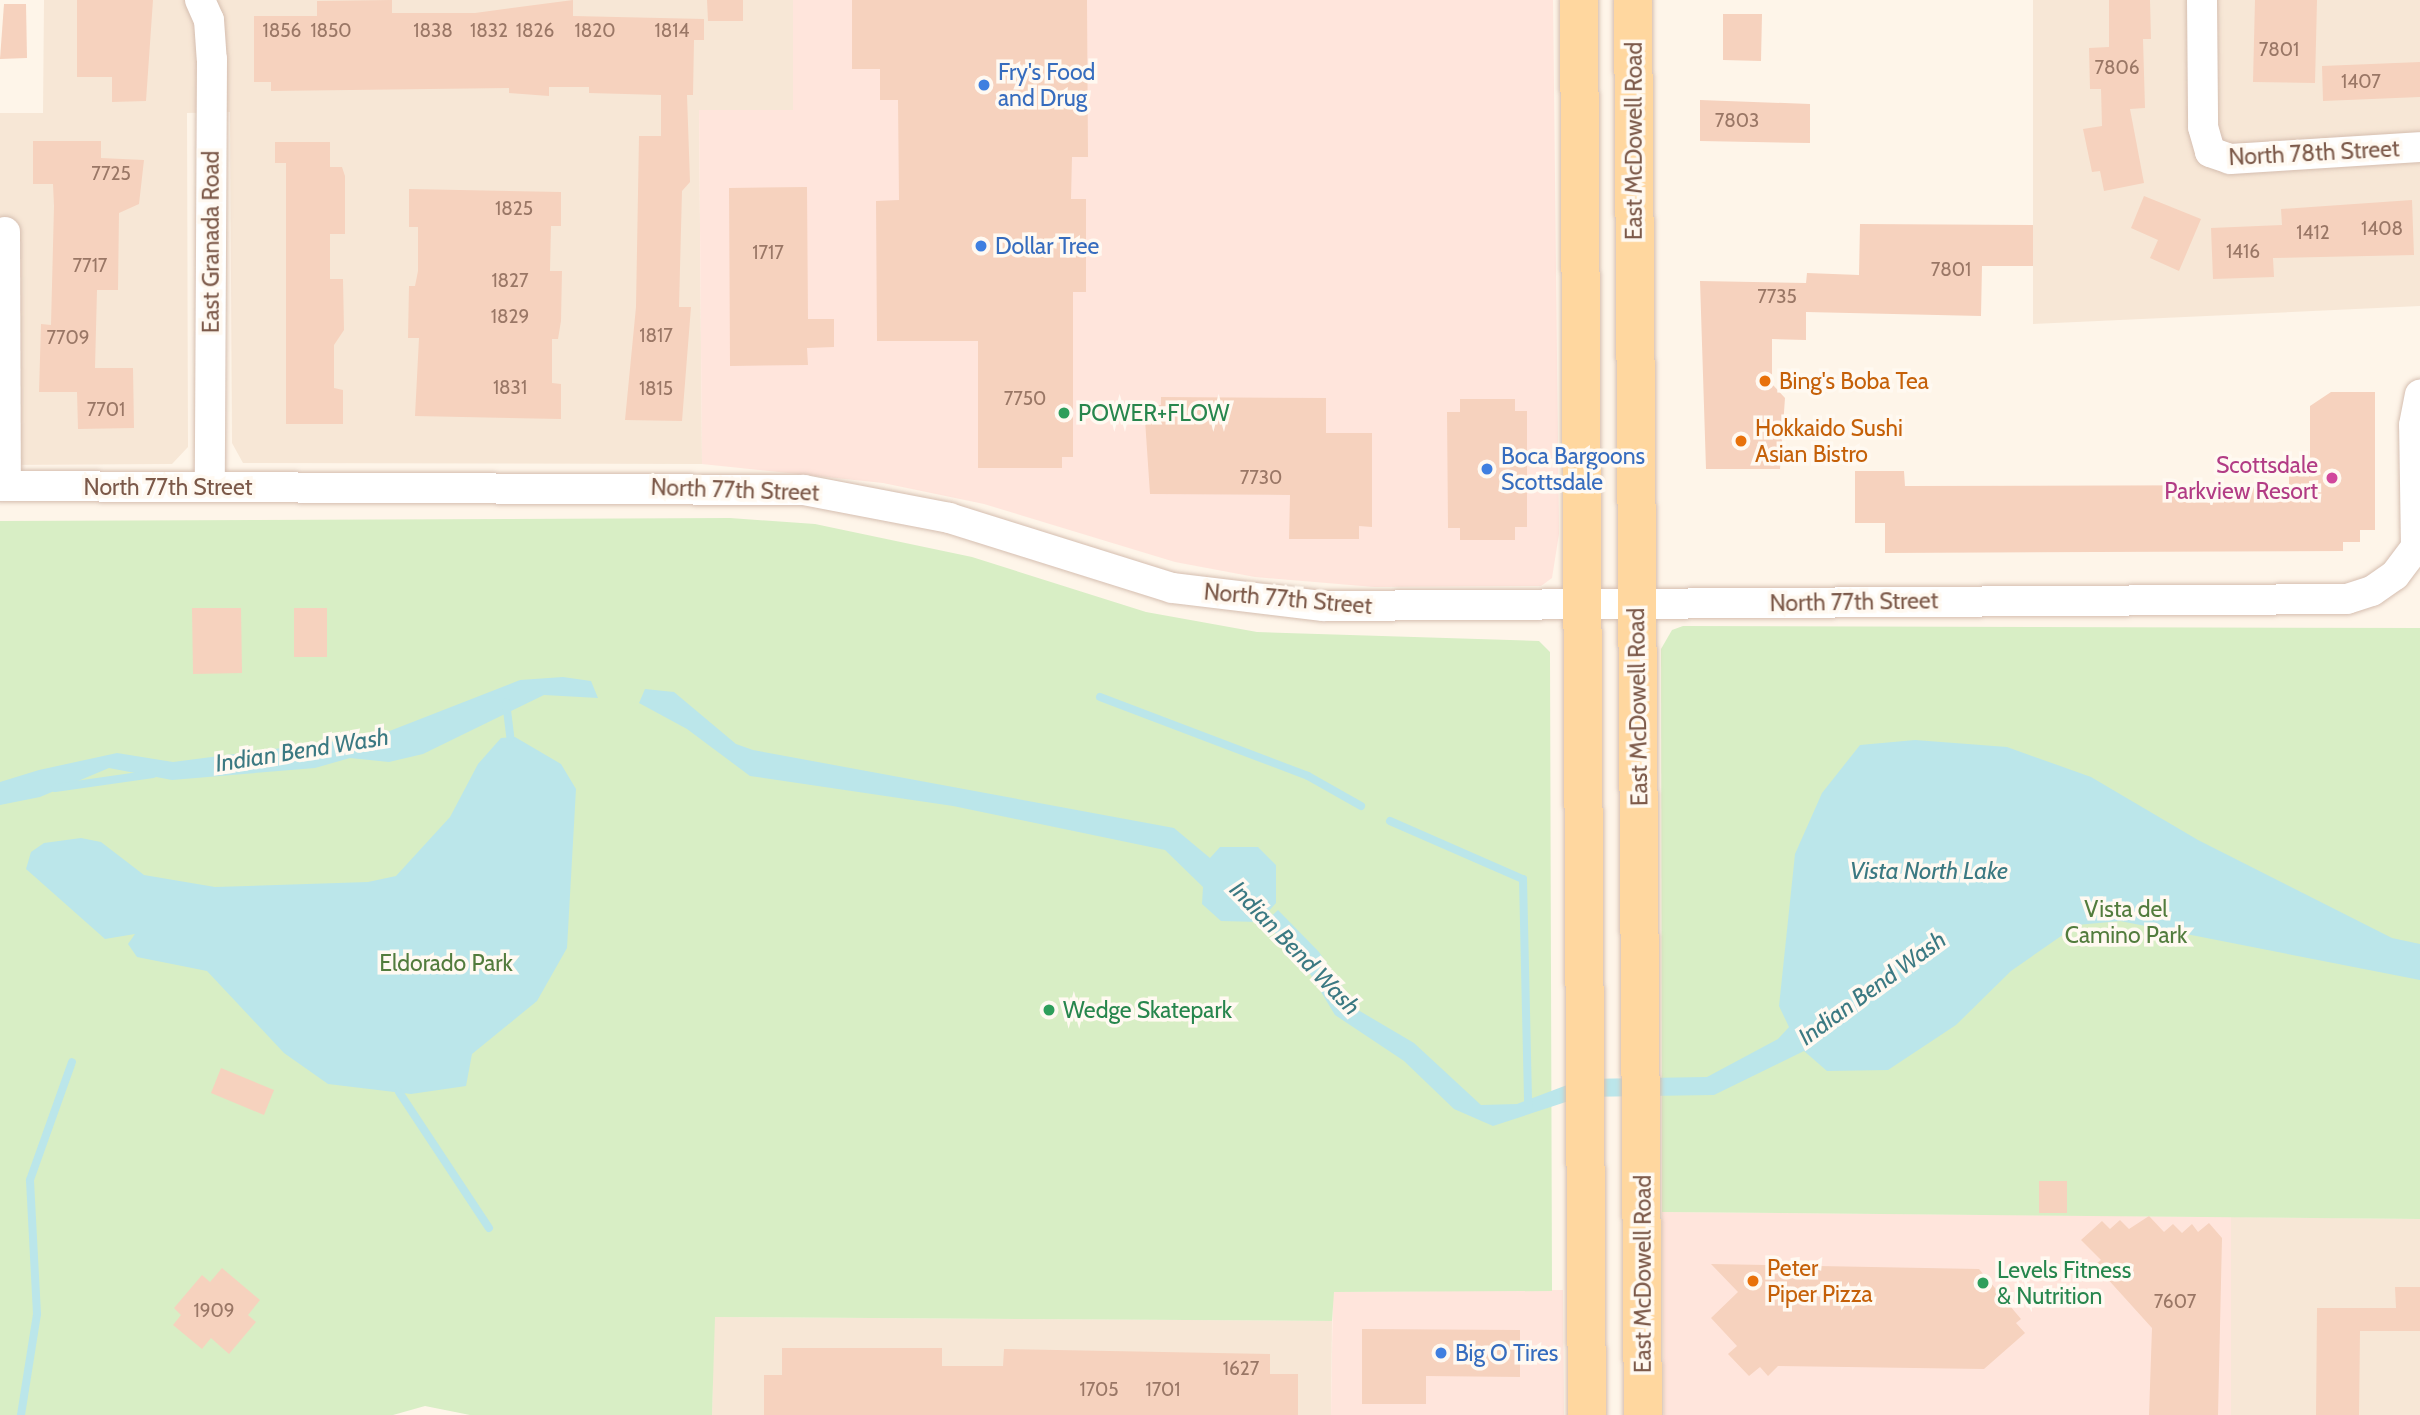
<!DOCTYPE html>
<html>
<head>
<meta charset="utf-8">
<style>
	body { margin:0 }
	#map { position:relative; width:2420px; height:1415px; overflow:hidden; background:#fef5e9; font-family:Cabin,sans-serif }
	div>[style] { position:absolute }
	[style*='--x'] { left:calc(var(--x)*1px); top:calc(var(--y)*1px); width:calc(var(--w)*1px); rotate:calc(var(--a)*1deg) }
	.residential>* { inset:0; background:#f7e7d6 }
	.commercial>* { inset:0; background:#ffe5dc }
	.green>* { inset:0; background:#d8eec5 }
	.water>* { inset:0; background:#bbe6ea }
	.stream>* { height:8px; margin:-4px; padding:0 4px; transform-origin:4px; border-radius:4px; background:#bbe6ea }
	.building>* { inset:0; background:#f6d2be }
	.roads { filter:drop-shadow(0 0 2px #d5beb0) drop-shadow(0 0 2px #d5beb0) }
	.street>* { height:30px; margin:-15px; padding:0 15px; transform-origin:15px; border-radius:15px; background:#fff }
	.primary>* { height:38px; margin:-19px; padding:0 19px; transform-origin:19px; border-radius:19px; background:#ffd79f }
	.dots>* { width:19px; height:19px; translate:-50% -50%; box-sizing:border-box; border:4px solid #fff9f1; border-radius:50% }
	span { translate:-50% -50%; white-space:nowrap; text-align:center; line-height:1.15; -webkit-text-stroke:7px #fff9f1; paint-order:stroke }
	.number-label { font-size:19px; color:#9a7766 }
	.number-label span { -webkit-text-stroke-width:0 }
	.shop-label { font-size:23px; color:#366cbe }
	.left { translate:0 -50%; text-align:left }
	.street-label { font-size:23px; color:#7c5949 }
	.food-label { font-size:23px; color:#c56008 }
	.leisure-label { font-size:23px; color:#27864d }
	.hotel-label { font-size:23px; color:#b23c85 }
	.right { translate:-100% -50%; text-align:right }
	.park-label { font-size:23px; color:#527c3d }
	.water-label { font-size:24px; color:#3b7982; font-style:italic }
</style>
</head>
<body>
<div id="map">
	<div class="residential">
		<i style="clip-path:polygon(44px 0,793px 0,793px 110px,699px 110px,702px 464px,243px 463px,232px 443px,230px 112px,187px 113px,188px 447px,172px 464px,0 465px,0 113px,43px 113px)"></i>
		<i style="clip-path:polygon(2033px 0,2420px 0,2420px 306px,2033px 324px)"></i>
		<i style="clip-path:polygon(2231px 1217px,2420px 1219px,2420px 1415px,2231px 1415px)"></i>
		<i style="clip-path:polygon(714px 1317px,1332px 1321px,1331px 1415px,712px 1415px)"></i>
	</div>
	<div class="commercial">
		<i style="clip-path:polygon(793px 0,1553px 0,1559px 534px,1552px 578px,1541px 586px,1374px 587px,1255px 577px,1175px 562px,984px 504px,883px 483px,702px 464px,699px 110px,793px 110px)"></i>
		<i style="clip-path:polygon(1662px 1212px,2231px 1217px,2231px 1415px,1664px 1415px)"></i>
		<i style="clip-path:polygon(1563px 1290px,1564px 1415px,1331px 1415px,1333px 1292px)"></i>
	</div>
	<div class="green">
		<i style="clip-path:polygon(730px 518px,815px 524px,972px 557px,1146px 612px,1257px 632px,1539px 641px,1550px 652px,1552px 1291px,1334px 1292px,1332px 1321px,715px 1317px,712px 1415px,470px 1415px,425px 1406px,393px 1415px,0 1415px,0 521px)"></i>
		<i style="clip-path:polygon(1683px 626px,2420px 628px,2420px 1219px,1662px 1212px,1661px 649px,1672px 630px)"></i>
	</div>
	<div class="water">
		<i style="clip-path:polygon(563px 677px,591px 681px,598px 698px,544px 695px,423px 754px,389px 762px,350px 758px,315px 768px,172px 780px,109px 768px,40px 797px,0 805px,0 782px,39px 770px,117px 753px,173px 762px,336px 741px,387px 732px,520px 680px)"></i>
		<i style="clip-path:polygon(645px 689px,674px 692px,736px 744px,753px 750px,1174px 828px,1210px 858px,1220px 847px,1258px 847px,1276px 865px,1276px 903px,1259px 922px,1221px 921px,1202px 904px,1203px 887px,1165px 850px,953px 806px,750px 776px,687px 729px,639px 703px)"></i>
		<i style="clip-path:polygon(515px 737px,561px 764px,576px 789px,567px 948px,537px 1001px,472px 1054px,466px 1086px,411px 1094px,328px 1084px,284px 1053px,207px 971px,137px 957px,128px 944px,135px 934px,105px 939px,26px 869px,31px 852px,44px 843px,81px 838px,101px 842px,144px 875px,215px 887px,368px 882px,396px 876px,450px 817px,478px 764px,501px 738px)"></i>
		<i style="clip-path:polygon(1915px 740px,2007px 747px,2091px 777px,2198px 840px,2392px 938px,2420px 944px,2420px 980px,2120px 921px,2077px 925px,2011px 971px,1956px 1025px,1888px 1070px,1827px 1071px,1804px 1051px,1714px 1095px,1581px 1097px,1493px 1126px,1454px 1109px,1404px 1061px,1335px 1015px,1304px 964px,1265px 922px,1278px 910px,1319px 952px,1358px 1010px,1414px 1043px,1481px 1105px,1517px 1104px,1583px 1079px,1707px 1077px,1778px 1039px,1789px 1027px,1779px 1006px,1795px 854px,1822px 793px,1860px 745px)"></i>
	</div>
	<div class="stream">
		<i style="--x:1100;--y:697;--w:222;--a:20.8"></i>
		<i style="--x:1308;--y:776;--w:61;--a:29.5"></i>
		<i style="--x:506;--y:702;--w:35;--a:83"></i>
		<i style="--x:55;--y:788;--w:99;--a:-8.1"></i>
		<i style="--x:1390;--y:821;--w:145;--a:23.6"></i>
		<i style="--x:1523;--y:879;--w:229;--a:88.7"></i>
		<i style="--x:399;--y:1092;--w:163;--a:56.5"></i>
		<i style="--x:21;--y:1415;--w:102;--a:-81"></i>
		<i style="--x:37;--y:1314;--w:134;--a:-93"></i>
		<i style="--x:30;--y:1180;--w:125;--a:-70.4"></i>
	</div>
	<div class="building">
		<i style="clip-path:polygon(77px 0,153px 0,146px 101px,112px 102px,112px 77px,77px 77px)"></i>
		<i style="clip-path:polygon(392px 0,392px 13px,475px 13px,573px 0,573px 16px,704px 19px,704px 40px,694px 40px,693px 95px,687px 95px,690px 182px,682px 191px,679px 307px,691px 307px,682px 421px,625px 420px,636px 307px,639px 136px,661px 136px,661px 95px,589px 93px,589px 87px,549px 87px,549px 96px,509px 93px,509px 88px,271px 91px,271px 82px,254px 82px,254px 16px,317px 16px,317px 1px)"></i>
		<i style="clip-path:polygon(707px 0,743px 0,743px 21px,708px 21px)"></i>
		<i style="clip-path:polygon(852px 0,1087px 0,1088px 157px,1072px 157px,1071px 199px,1086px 199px,1086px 292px,1073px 292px,1073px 457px,1062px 457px,1062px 468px,978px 468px,978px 341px,877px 341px,876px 201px,899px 200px,898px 100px,880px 100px,880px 69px,852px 69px)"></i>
		<i style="clip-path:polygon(2109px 0,2150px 0,2151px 39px,2143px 39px,2145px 108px,2130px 109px,2144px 183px,2104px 191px,2100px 171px,2092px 172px,2083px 129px,2102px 126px,2101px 89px,2090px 89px,2089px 48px,2109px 47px)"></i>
		<i style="clip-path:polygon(2255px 0,2317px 0,2315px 83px,2253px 82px)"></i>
		<i style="clip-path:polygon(4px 4px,26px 4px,27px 58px,0 59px)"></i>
		<i style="clip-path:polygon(1723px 14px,1762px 14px,1761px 61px,1723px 60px)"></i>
		<i style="clip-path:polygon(2420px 62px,2420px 97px,2323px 101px,2322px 66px)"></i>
		<i style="clip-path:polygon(1700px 100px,1810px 104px,1810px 143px,1700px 141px)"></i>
		<i style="clip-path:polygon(33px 141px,101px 141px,101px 158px,144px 160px,139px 204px,119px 213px,118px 290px,97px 290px,95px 368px,133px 368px,134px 428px,78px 429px,77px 392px,39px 392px,41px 324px,51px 325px,54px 206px,53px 184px,33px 184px)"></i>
		<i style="clip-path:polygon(275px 142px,330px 142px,330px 167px,342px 167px,345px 176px,345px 234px,330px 234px,330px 279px,343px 279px,344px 330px,334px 345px,334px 388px,343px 390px,343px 424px,286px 424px,286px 163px,275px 163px)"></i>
		<i style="clip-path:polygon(807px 187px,808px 319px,834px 319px,834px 347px,807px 348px,808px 365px,730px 366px,729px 188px)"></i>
		<i style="clip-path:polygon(409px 189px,561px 192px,561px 226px,551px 226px,550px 271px,562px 271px,561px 321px,558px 339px,552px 339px,552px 383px,561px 384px,561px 419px,415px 416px,419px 338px,408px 338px,409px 286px,415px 286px,418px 271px,418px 227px,409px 227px)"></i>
		<i style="clip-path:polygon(2144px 196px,2201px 219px,2179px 271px,2150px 258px,2158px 240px,2131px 228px)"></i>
		<i style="clip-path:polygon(2412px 200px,2414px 255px,2273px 258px,2274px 277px,2213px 279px,2211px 228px,2282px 225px,2281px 209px)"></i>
		<i style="clip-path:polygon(1860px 224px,2033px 225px,2033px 266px,1982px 266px,1981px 316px,1806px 312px,1806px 340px,1772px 339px,1772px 384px,1785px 398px,1780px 469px,1706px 469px,1700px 281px,1806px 283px,1807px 273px,1859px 275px)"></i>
		<i style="clip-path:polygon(2331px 392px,2375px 392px,2375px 530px,2360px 530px,2360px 542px,2343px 542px,2343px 551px,1885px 553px,1885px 523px,1855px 523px,1855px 471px,1904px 471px,1905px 486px,2289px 485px,2289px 472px,2310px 472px,2310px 406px)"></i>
		<i style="clip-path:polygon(1161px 397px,1326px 398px,1326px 433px,1372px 433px,1372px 527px,1359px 526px,1359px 539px,1289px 539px,1290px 495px,1150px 494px,1144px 405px,1161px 405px)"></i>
		<i style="clip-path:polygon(1460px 399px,1515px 399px,1515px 411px,1527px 411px,1527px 527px,1515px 527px,1515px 540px,1460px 540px,1460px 528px,1448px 528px,1447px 412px,1460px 412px)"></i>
		<i style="clip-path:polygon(192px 608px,241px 608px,242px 673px,193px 674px)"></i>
		<i style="clip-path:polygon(294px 608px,327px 608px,327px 657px,294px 657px)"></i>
		<i style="clip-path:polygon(221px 1068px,274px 1090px,264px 1115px,211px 1093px)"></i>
		<i style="clip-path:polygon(2039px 1181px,2067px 1181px,2067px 1213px,2039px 1213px)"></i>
		<i style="clip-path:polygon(2149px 1216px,2164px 1232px,2173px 1224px,2182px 1233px,2192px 1224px,2198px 1232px,2209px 1223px,2222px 1238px,2218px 1415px,2149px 1415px,2152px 1328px,2095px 1265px,2101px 1260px,2081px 1240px,2102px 1221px,2110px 1229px,2120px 1220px,2129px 1229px)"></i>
		<i style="clip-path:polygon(1711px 1264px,1979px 1269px,2021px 1319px,2016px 1323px,2025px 1333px,1984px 1369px,1778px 1366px,1768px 1376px,1760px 1367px,1749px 1376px,1728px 1354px,1737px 1346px,1711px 1318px,1738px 1292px)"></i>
		<i style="clip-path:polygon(222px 1268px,260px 1300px,248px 1315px,256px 1322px,229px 1354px,211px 1338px,202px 1349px,173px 1325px,181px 1315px,174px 1308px,202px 1275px,210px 1282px)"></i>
		<i style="clip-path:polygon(2395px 1287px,2420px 1287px,2420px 1331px,2360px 1331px,2359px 1415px,2316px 1415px,2317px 1308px,2396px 1308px)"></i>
		<i style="clip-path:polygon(1362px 1329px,1520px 1330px,1520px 1377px,1426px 1376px,1426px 1404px,1362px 1404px)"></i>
		<i style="clip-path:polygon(782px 1348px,942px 1348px,942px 1366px,1003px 1366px,1004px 1349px,1270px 1354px,1270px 1374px,1298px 1374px,1298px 1415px,764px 1415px,764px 1375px,782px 1375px)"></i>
	</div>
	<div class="roads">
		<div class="street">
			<i style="--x:200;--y:0;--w:22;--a:66"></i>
			<i style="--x:209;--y:20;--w:39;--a:86"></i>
			<i style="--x:212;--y:59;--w:428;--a:90.3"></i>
			<i style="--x:2202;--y:0;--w:127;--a:89.5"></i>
			<i style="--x:2203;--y:127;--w:26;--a:74"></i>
			<i style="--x:2210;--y:152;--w:21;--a:19"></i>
			<i style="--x:2230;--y:159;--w:190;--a:-3.6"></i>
			<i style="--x:5;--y:232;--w:254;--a:89.8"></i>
			<i style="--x:0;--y:486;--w:804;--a:0.29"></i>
			<i style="--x:804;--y:490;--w:148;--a:10.9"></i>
			<i style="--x:949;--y:518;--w:234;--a:17.4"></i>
			<i style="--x:1172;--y:588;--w:152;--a:6.8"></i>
			<i style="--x:1323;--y:606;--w:1024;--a:-0.39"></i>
			<i style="--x:2347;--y:599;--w:26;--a:-18"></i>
			<i style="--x:2372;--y:591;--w:28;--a:-35"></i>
			<i style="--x:2395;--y:575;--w:35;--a:-53"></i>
			<i style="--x:2416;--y:547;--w:122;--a:-90.9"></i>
			<i style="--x:2414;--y:425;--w:31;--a:-79"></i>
		</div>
		<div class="primary">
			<i style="--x:1579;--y:0;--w:1415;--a:89.68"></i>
			<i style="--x:1633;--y:0;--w:1415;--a:89.6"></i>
		</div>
	</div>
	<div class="dots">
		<i style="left:984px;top:85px;background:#3f7fe0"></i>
		<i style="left:981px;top:246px;background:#3f7fe0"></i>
		<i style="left:1765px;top:381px;background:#e8710a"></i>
		<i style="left:1064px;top:413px;background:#2e9e5b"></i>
		<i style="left:1741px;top:441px;background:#e8710a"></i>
		<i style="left:1487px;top:469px;background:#3f7fe0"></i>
		<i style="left:2332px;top:478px;background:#d1479c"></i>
		<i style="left:1049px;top:1010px;background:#2e9e5b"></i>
		<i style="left:1753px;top:1281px;background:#e8710a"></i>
		<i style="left:1983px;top:1283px;background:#2e9e5b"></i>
		<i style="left:1441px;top:1353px;background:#3f7fe0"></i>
	</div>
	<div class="number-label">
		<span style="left:282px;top:31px">1856</span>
		<span style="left:331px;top:31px">1850</span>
		<span style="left:433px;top:31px">1838</span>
		<span style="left:489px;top:31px">1832</span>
		<span style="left:535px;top:31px">1826</span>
		<span style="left:595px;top:31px">1820</span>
		<span style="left:672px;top:31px">1814</span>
		<span style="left:2279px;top:50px">7801</span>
		<span style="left:2117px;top:68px">7806</span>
		<span style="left:2361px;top:82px">1407</span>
		<span style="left:1737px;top:121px">7803</span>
		<span style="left:111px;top:174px">7725</span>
		<span style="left:514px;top:209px">1825</span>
		<span style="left:2382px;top:229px">1408</span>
		<span style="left:2313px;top:233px">1412</span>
		<span style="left:2243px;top:252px">1416</span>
		<span style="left:768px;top:253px">1717</span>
		<span style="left:90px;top:266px">7717</span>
		<span style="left:1951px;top:270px">7801</span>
		<span style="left:510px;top:281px">1827</span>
		<span style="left:1777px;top:297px">7735</span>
		<span style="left:510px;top:317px">1829</span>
		<span style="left:656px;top:336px">1817</span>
		<span style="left:68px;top:338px">7709</span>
		<span style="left:510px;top:388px">1831</span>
		<span style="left:656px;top:389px">1815</span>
		<span style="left:1025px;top:399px">7750</span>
		<span style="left:106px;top:410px">7701</span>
		<span style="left:1261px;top:478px">7730</span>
		<span style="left:2175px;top:1302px">7607</span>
		<span style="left:214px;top:1311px">1909</span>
		<span style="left:1241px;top:1369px">1627</span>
		<span style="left:1099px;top:1390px">1705</span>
		<span style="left:1163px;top:1390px">1701</span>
	</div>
	<div class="shop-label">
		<span class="left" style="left:998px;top:85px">Fry's Food<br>and Drug</span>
		<span class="left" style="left:995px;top:246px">Dollar Tree</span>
		<span class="left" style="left:1501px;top:469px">Boca Bargoons<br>Scottsdale</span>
		<span class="left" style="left:1455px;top:1353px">Big O Tires</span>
	</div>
	<div class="street-label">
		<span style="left:1634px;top:141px;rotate:-90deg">East McDowell Road</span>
		<span style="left:2314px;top:153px;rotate:-3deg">North 78th Street</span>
		<span style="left:211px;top:242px;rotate:-90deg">East Granada Road</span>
		<span style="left:168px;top:487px">North 77th Street</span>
		<span style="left:735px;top:490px;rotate:2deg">North 77th Street</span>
		<span style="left:1288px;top:599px;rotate:5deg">North 77th Street</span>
		<span style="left:1854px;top:602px;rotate:-1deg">North 77th Street</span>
		<span style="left:1638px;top:707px;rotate:-91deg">East McDowell Road</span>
		<span style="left:1643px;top:1274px;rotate:-90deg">East McDowell Road</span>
	</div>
	<div class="food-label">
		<span class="left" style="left:1779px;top:381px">Bing's Boba Tea</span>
		<span class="left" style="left:1755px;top:441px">Hokkaido Sushi<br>Asian Bistro</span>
		<span class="left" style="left:1767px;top:1281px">Peter<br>Piper Pizza</span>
	</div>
	<div class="leisure-label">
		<span class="left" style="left:1078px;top:413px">POWER+FLOW</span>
		<span class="left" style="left:1063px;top:1010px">Wedge Skatepark</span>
		<span class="left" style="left:1997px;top:1283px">Levels Fitness<br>&amp; Nutrition</span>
	</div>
	<div class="hotel-label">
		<span class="right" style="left:2318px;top:478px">Scottsdale<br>Parkview Resort</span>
	</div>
	<div class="park-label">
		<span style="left:2126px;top:922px">Vista del<br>Camino Park</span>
		<span style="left:446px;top:963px">Eldorado Park</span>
	</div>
	<div class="water-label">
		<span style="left:302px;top:750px;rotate:-9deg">Indian Bend Wash</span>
		<span style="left:1929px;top:871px">Vista North Lake</span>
		<span style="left:1295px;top:948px;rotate:46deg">Indian Bend Wash</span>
		<span style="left:1872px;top:988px;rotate:-36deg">Indian Bend Wash</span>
	</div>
</div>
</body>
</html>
